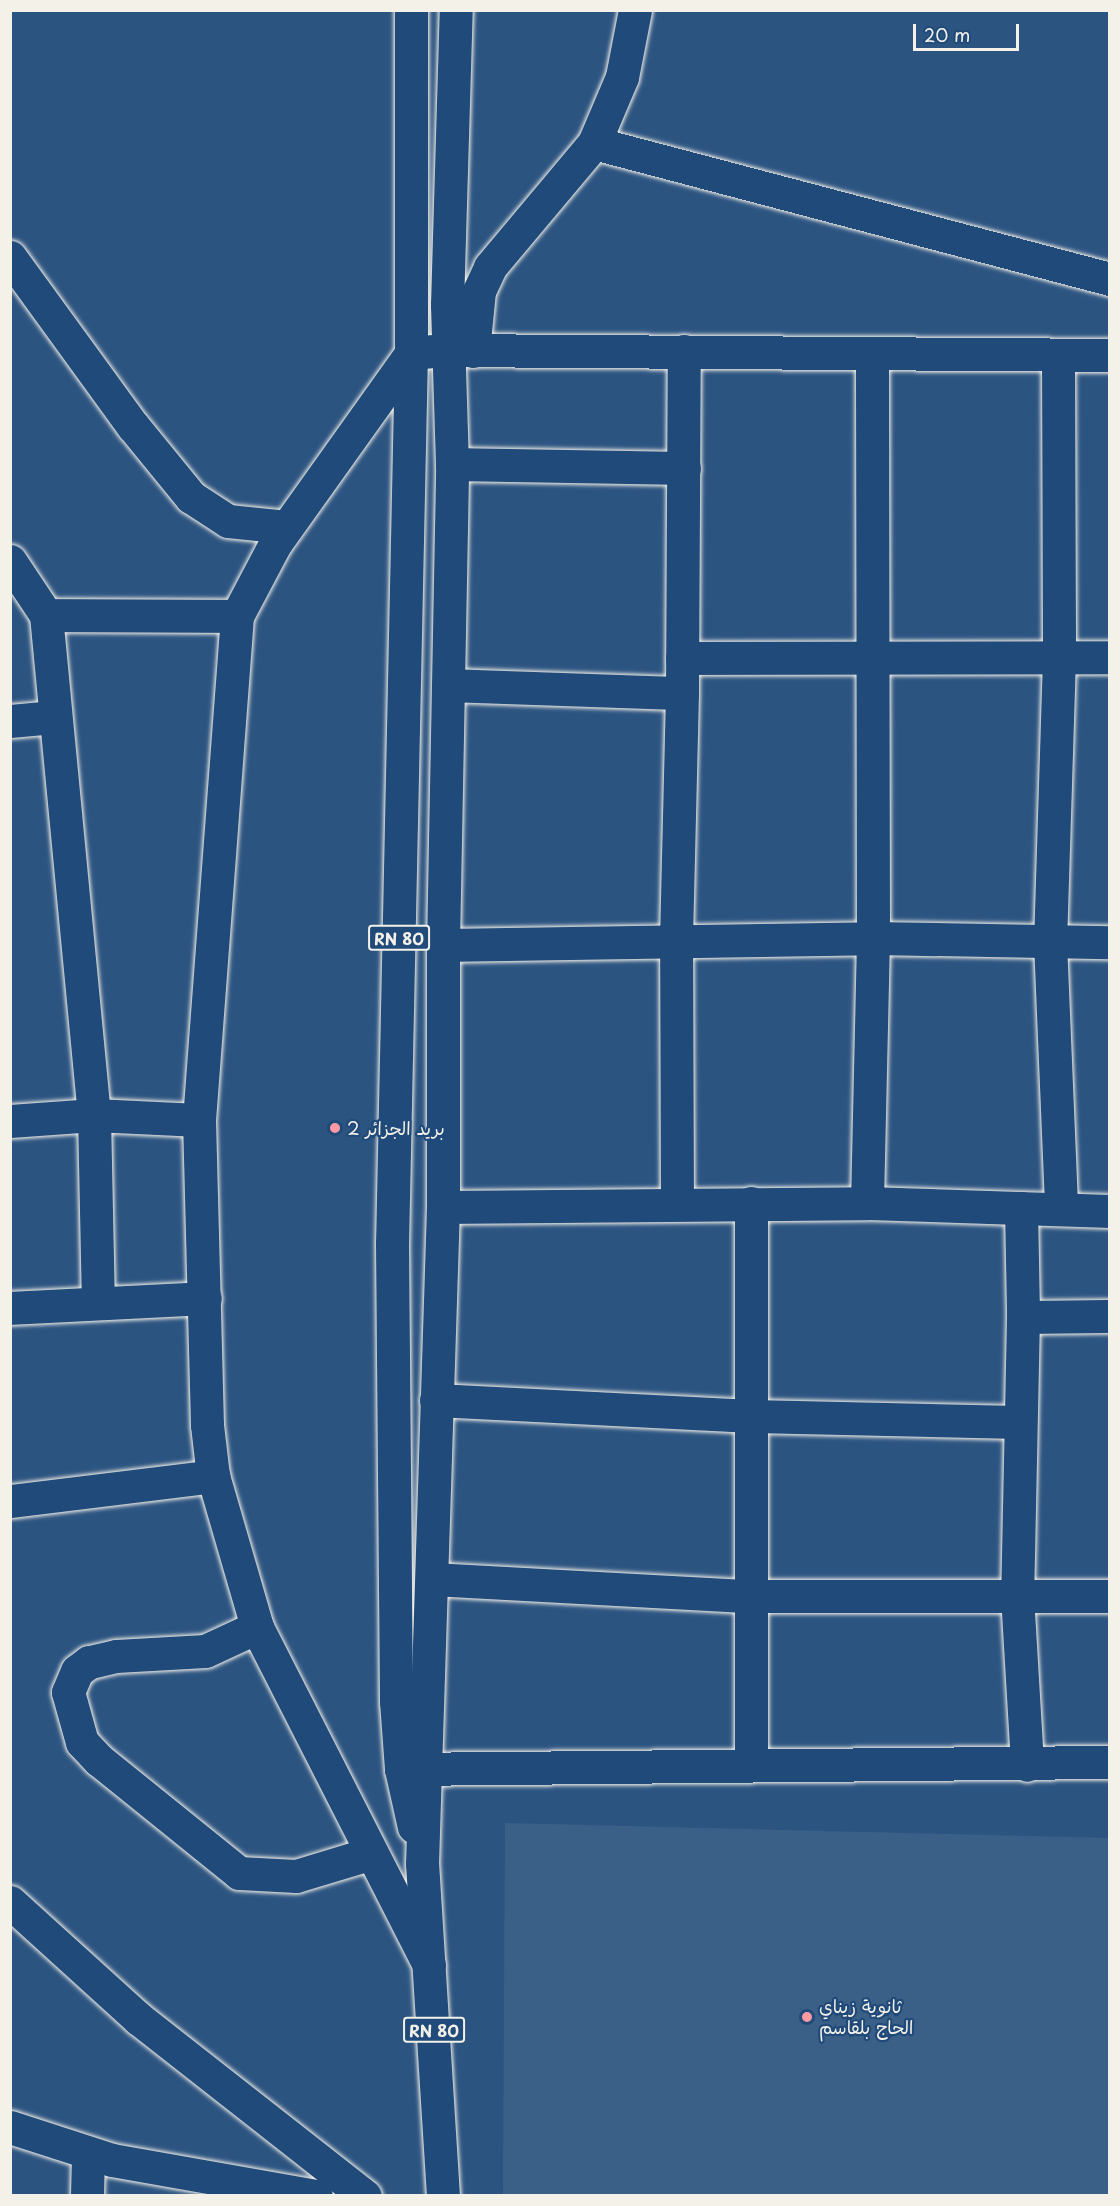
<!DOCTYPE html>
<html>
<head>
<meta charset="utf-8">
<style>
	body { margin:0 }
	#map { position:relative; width:1120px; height:2206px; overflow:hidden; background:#2c5481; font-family:"Playpen Sans","Playpen Sans Arabic",sans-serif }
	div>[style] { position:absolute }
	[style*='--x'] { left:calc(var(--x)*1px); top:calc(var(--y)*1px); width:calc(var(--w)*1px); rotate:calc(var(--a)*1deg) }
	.built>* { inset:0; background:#3b6088 }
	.roads { filter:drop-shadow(0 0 2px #f4f1e8) drop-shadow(0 0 2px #f4f1e8) }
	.street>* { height:33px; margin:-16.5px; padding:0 16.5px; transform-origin:16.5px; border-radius:16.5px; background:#1f4a7a }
	.secondary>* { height:33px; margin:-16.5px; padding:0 16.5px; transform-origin:16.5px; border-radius:16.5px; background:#1f4a7a }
	.primary>* { height:33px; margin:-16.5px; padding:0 16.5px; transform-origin:16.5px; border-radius:16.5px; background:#1f4a7a }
	.dots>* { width:16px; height:16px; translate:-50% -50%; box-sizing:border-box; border:3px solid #1f4a7a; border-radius:50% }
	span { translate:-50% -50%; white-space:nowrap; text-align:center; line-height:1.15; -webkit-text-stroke:4.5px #1f4a7a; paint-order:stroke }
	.shield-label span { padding:2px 4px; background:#1f4a7a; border:2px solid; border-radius:4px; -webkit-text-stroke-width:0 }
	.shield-label { font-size:16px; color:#f4f1e8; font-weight:700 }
	.poi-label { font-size:18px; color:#f4f1e8 }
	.left { translate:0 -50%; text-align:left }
	.frame { position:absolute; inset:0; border:12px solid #f4f1e8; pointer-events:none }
	.scale { position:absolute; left:913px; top:24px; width:106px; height:27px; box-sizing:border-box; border:3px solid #f4f1e8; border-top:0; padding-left:8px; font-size:18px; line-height:21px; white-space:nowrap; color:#f4f1e8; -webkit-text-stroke:4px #1f4a7a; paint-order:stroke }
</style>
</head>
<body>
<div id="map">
	<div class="built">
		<i style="clip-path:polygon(505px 1823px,1109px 1838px,1109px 2195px,503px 2195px)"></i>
	</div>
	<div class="roads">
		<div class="street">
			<i style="--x:594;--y:143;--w:534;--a:14.77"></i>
			<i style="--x:10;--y:257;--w:209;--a:54"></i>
			<i style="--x:133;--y:426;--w:92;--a:50.8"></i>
			<i style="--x:191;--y:497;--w:44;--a:33"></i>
			<i style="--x:228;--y:521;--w:59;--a:5.8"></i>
			<i style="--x:473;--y:351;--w:60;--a:-84.3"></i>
			<i style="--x:479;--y:291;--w:26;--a:-65"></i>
			<i style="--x:490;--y:267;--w:162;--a:-50"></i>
			<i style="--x:594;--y:143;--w:72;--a:-67"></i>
			<i style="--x:622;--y:77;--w:68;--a:-79"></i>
			<i style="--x:1058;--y:355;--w:302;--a:89.8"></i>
			<i style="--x:1059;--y:657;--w:285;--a:91.8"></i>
			<i style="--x:1050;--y:942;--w:265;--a:87.6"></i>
			<i style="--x:452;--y:464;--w:232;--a:1"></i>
			<i style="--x:10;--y:561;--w:65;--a:56.3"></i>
			<i style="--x:46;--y:615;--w:502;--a:84.52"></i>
			<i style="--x:94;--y:1115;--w:187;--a:88.8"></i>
			<i style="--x:46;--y:615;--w:191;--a:0.3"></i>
			<i style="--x:682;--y:658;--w:428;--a:-0.1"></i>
			<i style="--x:449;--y:685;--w:233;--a:2"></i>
			<i style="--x:10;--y:721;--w:44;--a:-5.2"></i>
			<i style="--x:443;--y:945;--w:430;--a:-0.9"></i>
			<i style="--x:873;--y:938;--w:237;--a:1"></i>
			<i style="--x:10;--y:1121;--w:84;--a:-4.1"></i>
			<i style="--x:94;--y:1115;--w:105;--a:2.7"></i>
			<i style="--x:677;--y:1203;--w:264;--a:-90.2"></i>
			<i style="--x:676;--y:939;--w:246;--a:-88.6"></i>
			<i style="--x:682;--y:693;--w:342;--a:-89.7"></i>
			<i style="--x:751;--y:1203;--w:561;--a:90"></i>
			<i style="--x:867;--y:1203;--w:265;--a:-88.7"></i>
			<i style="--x:873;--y:938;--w:585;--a:-90.1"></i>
			<i style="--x:443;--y:1207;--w:424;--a:-0.5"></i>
			<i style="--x:867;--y:1203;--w:243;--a:1.9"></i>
			<i style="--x:1021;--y:1208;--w:109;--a:88.9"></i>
			<i style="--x:1023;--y:1317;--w:278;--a:91.2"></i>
			<i style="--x:1017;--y:1595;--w:170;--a:86.6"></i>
			<i style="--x:10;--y:1308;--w:195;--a:-2.9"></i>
			<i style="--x:1023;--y:1317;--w:87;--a:-0.7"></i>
			<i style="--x:436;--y:1400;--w:316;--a:2.9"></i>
			<i style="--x:752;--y:1416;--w:266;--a:1.3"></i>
			<i style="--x:10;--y:1501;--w:205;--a:-7"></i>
			<i style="--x:432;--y:1579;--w:318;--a:3.1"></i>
			<i style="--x:750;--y:1596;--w:360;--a:0"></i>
			<i style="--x:257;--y:1627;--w:57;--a:155.2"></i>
			<i style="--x:205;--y:1651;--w:89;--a:176.8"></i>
			<i style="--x:116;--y:1656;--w:28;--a:167"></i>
			<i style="--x:89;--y:1662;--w:15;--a:143"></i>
			<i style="--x:77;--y:1671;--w:23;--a:113"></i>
			<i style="--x:68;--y:1692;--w:52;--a:74.4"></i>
			<i style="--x:82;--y:1742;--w:25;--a:47"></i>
			<i style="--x:99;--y:1760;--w:180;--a:38.9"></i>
			<i style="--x:239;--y:1873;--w:57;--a:3"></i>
			<i style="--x:296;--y:1876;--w:79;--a:-16.8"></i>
			<i style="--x:10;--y:1902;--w:174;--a:42.2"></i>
			<i style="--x:139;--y:2019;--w:287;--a:38.1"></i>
			<i style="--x:429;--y:1965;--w:379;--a:-117"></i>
			<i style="--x:257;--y:1627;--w:157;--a:-106.2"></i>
			<i style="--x:213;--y:1476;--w:51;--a:-96.7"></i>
			<i style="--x:207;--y:1425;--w:305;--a:-91.5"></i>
			<i style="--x:199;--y:1120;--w:505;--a:-85.69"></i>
			<i style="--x:237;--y:616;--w:81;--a:-62.2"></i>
			<i style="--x:275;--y:544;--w:234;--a:-54.5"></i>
			<i style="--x:411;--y:353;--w:37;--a:-5"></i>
			<i style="--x:448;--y:350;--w:662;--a:0.43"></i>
			<i style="--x:10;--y:2127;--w:107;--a:17.9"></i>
			<i style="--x:112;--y:2160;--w:207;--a:10"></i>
			<i style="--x:87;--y:2196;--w:42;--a:-88.6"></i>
		</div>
		<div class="secondary">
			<i style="--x:401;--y:1769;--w:709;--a:-0.57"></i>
		</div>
		<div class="primary">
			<i style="--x:411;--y:10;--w:343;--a:90"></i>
			<i style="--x:411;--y:353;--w:890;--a:91.22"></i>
			<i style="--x:392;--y:1243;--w:458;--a:89.5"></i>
			<i style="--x:396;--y:1701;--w:68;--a:85.8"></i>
			<i style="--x:401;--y:1769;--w:59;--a:77.4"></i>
			<i style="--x:443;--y:2196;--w:333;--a:-93.6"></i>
			<i style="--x:422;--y:1864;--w:657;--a:-88.17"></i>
			<i style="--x:443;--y:1207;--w:262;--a:-90"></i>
			<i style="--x:443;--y:945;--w:481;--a:-88.9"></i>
			<i style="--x:452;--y:464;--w:159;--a:-91.8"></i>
			<i style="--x:447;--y:305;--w:295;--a:-88.3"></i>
		</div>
	</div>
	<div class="dots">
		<i style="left:335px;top:1128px;background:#ff9aa2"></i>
		<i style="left:807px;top:2017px;background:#ff9aa2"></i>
	</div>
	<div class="shield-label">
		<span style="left:399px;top:938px">RN 80</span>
		<span style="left:434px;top:2030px">RN 80</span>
	</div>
	<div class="poi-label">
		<span class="left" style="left:347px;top:1128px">بريد الجزائر 2</span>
		<span class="left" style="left:819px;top:2017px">ثانوية زيناي<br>الحاج بلقاسم</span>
	</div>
	<div class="frame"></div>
	<div class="scale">20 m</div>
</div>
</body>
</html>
